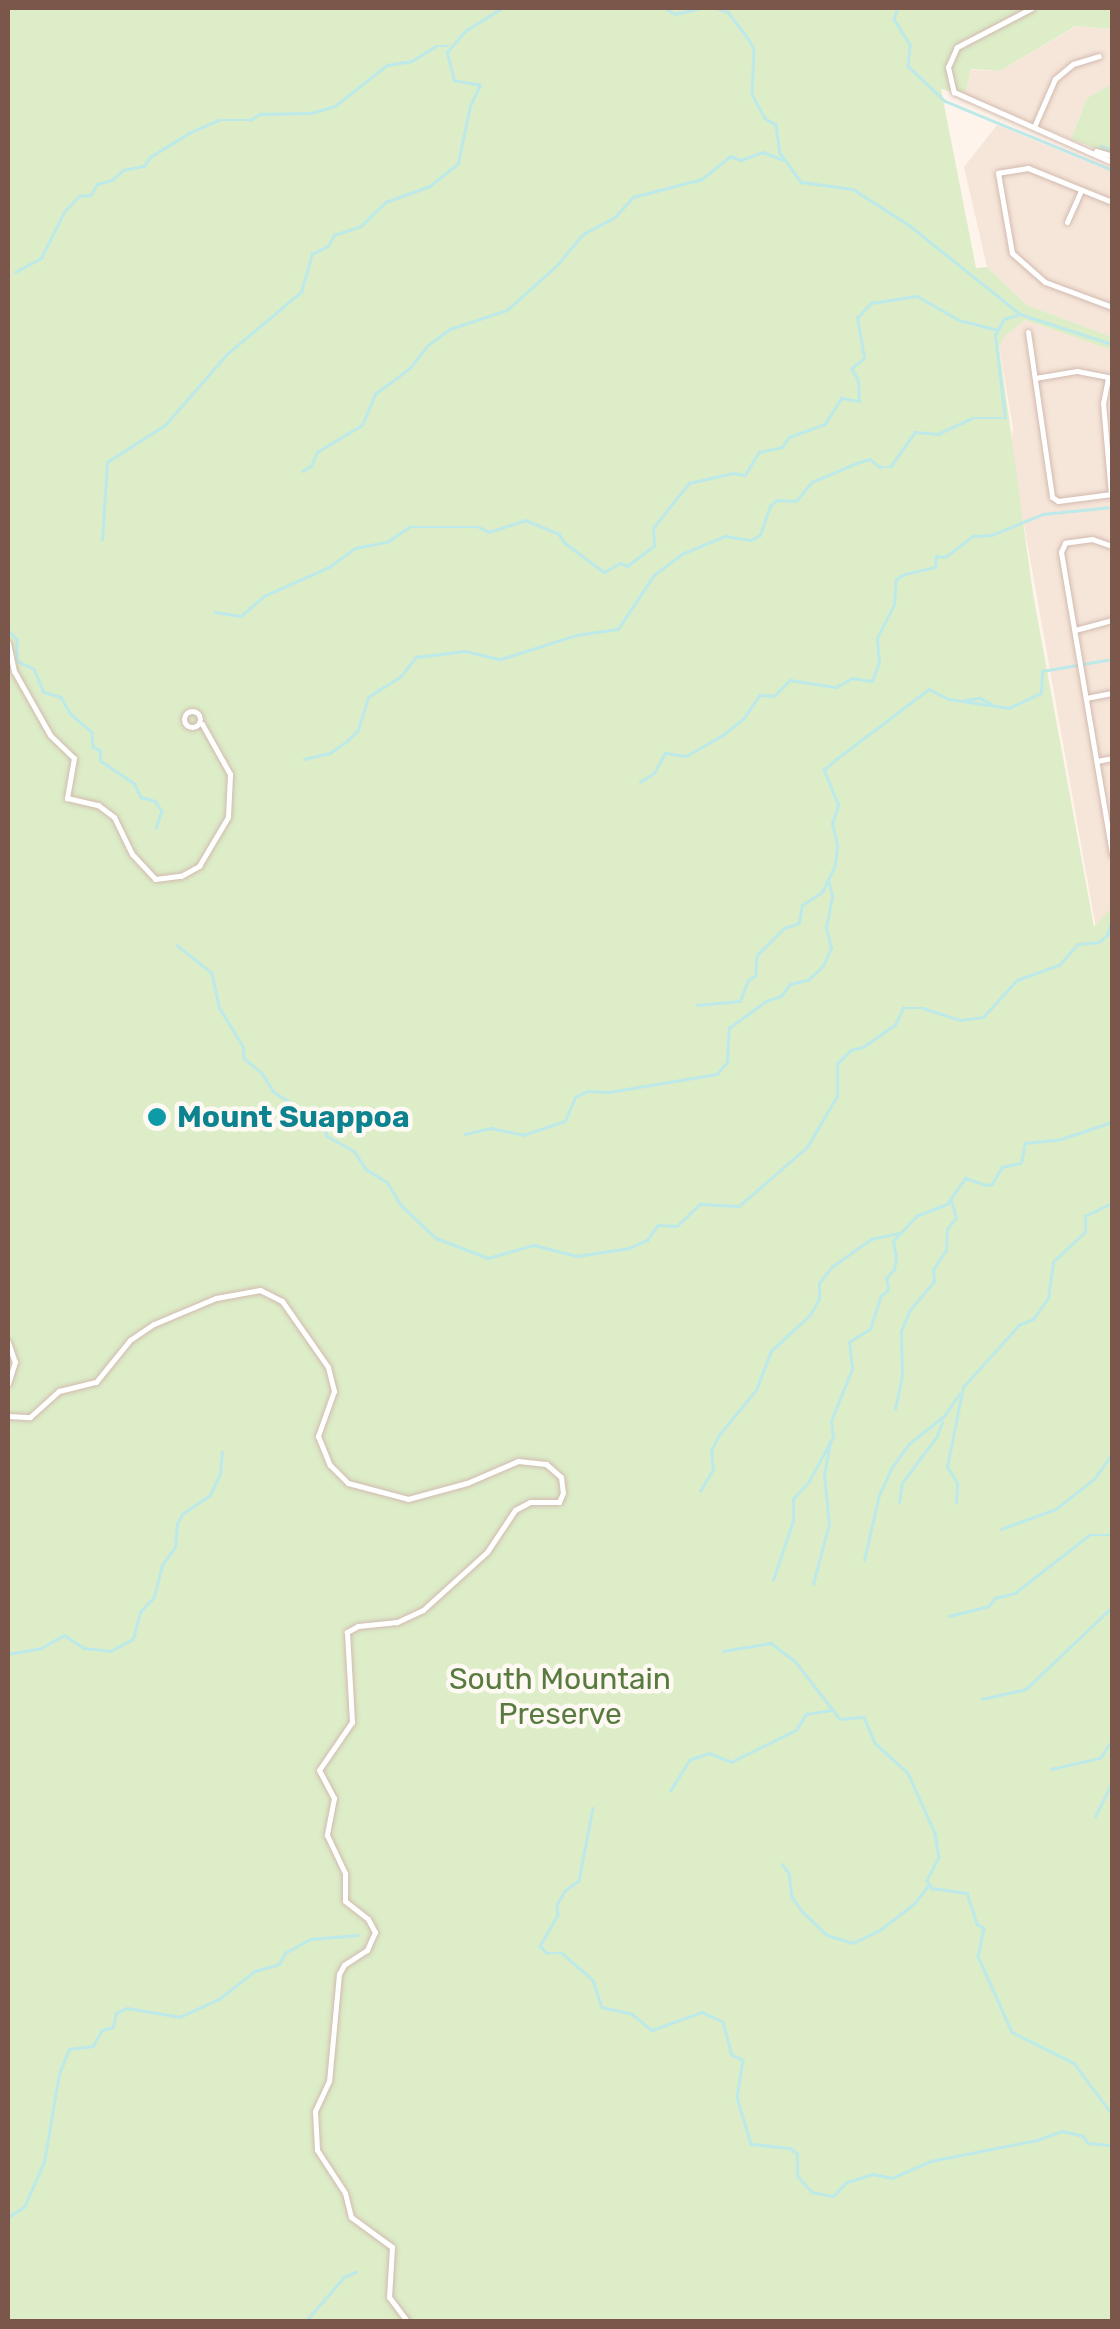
<!DOCTYPE html>
<html>
<head>
<meta charset="utf-8">
<style>
	body { margin:0 }
	#map { position:relative; width:1120px; height:2329px; overflow:hidden; background:#fef4eb; font-family:Rubik,sans-serif }
	div>[style] { position:absolute }
	[style*='--x'] { left:calc(var(--x)*1px); top:calc(var(--y)*1px); width:calc(var(--w)*1px); rotate:calc(var(--a)*1deg) }
	.residential>* { inset:0; background:#f6e5d9 }
	.green>* { inset:0; background:#dcedc8 }
	.stream>* { height:2.5px; margin:-1.25px; padding:0 1.25px; transform-origin:1.25px; border-radius:1.25px; background:#bde9e9 }
	.roads { filter:drop-shadow(0 0 2px #d2baaf) drop-shadow(0 0 2px #d2baaf) }
	.street>* { height:5px; margin:-2.5px; padding:0 2.5px; transform-origin:2.5px; border-radius:2.5px; background:#fff }
	.street>.ring { margin:-2.5px; padding:0; box-sizing:content-box; background:none; border:5px solid #fff; border-radius:50% }
	.dots>* { width:28px; height:28px; translate:-50% -50%; box-sizing:border-box; border:5px solid #fff9f3; border-radius:50% }
	span { translate:-50% -50%; white-space:nowrap; text-align:center; line-height:1.15; -webkit-text-stroke:9px #fff9f3; paint-order:stroke }
	.culture-label { font-size:30px; color:#0d838f; font-weight:700 }
	.left { translate:0 -50%; text-align:left }
	.park-label { font-size:30px; color:#597b40 }
	.frame { position:absolute; inset:0; border:10px solid #7b564b; pointer-events:none }
</style>
</head>
<body>
<div id="map">
	<div class="residential">
		<i style="clip-path:polygon(1077px 26px,1112px 29px,1112px 84px,1087px 98px,1071px 139px,965px 95px,971px 70px,1000px 71px)"></i>
		<i style="clip-path:polygon(997px 125px,1112px 172px,1112px 337px,1027px 305px,987px 267px,964px 167px)"></i>
		<i style="clip-path:polygon(1025px 320px,1112px 350px,1112px 907px,1096px 928px,1010px 446px,1013px 428px,999px 346px,1005px 335px)"></i>
	</div>
	<div class="green">
		<i style="clip-path:polygon(8px 8px,1112px 8px,1112px 29px,1076px 26px,1000px 71px,971px 69px,965px 95px,941px 89px,976px 268px,987px 267px,1027px 305px,1112px 337px,1112px 350px,1109px 349px,1025px 320px,1006px 335px,999px 346px,1033px 594px,1094px 927px,1112px 907px,1112px 2321px,8px 2322px)"></i>
		<i style="clip-path:polygon(1112px 84px,1112px 155px,1071px 139px,1087px 98px)"></i>
	</div>
	<div class="stream">
		<i style="--x:665;--y:8;--w:12;--a:31"></i>
		<i style="--x:675;--y:14;--w:26;--a:-13"></i>
		<i style="--x:716;--y:8;--w:13;--a:18"></i>
		<i style="--x:728;--y:12;--w:35;--a:53"></i>
		<i style="--x:749;--y:40;--w:10;--a:61"></i>
		<i style="--x:754;--y:49;--w:45;--a:92.5"></i>
		<i style="--x:752;--y:94;--w:27;--a:62"></i>
		<i style="--x:765;--y:118;--w:13;--a:32"></i>
		<i style="--x:776;--y:125;--w:28;--a:82"></i>
		<i style="--x:780;--y:153;--w:36;--a:54"></i>
		<i style="--x:801;--y:182;--w:52;--a:7.7"></i>
		<i style="--x:853;--y:189;--w:67;--a:32.7"></i>
		<i style="--x:909;--y:225;--w:142;--a:38.7"></i>
		<i style="--x:1020;--y:314;--w:97;--a:18.1"></i>
		<i style="--x:898;--y:8;--w:12;--a:110"></i>
		<i style="--x:894;--y:19;--w:31;--a:58"></i>
		<i style="--x:910;--y:45;--w:21;--a:95"></i>
		<i style="--x:908;--y:66;--w:51;--a:43.4"></i>
		<i style="--x:945;--y:101;--w:181;--a:22.4"></i>
		<i style="--x:1101;--y:146;--w:12;--a:20"></i>
		<i style="--x:15;--y:272;--w:30;--a:-28"></i>
		<i style="--x:41;--y:258;--w:51;--a:-63.4"></i>
		<i style="--x:64;--y:212;--w:22;--a:-47"></i>
		<i style="--x:79;--y:196;--w:12;--a:-5"></i>
		<i style="--x:91;--y:195;--w:13;--a:-61"></i>
		<i style="--x:97;--y:184;--w:16;--a:-15"></i>
		<i style="--x:112;--y:180;--w:15;--a:-42"></i>
		<i style="--x:123;--y:170;--w:21;--a:-11"></i>
		<i style="--x:144;--y:166;--w:11;--a:-56"></i>
		<i style="--x:150;--y:157;--w:46;--a:-31.6"></i>
		<i style="--x:189;--y:133;--w:32;--a:-24"></i>
		<i style="--x:218;--y:120;--w:32;--a:0"></i>
		<i style="--x:250;--y:120;--w:12;--a:-31"></i>
		<i style="--x:260;--y:114;--w:51;--a:-1.1"></i>
		<i style="--x:311;--y:113;--w:25;--a:-16"></i>
		<i style="--x:335;--y:106;--w:66;--a:-38.3"></i>
		<i style="--x:387;--y:65;--w:25;--a:-9"></i>
		<i style="--x:412;--y:61;--w:28;--a:-32"></i>
		<i style="--x:436;--y:46;--w:12;--a:0"></i>
		<i style="--x:302;--y:471;--w:10;--a:-29"></i>
		<i style="--x:311;--y:466;--w:15;--a:-67"></i>
		<i style="--x:317;--y:452;--w:52;--a:-31"></i>
		<i style="--x:362;--y:425;--w:34;--a:-67"></i>
		<i style="--x:375;--y:394;--w:44;--a:-36.6"></i>
		<i style="--x:410;--y:368;--w:29;--a:-52"></i>
		<i style="--x:428;--y:345;--w:27;--a:-36"></i>
		<i style="--x:450;--y:329;--w:60;--a:-18.4"></i>
		<i style="--x:507;--y:310;--w:67;--a:-42"></i>
		<i style="--x:557;--y:265;--w:40;--a:-50"></i>
		<i style="--x:583;--y:234;--w:36;--a:-28"></i>
		<i style="--x:615;--y:217;--w:27;--a:-48"></i>
		<i style="--x:633;--y:197;--w:71;--a:-14.6"></i>
		<i style="--x:702;--y:179;--w:36;--a:-39"></i>
		<i style="--x:730;--y:156;--w:12;--a:20"></i>
		<i style="--x:741;--y:160;--w:23;--a:-20"></i>
		<i style="--x:763;--y:152;--w:22;--a:21"></i>
		<i style="--x:102;--y:540;--w:78;--a:-86.3"></i>
		<i style="--x:107;--y:462;--w:69;--a:-32.5"></i>
		<i style="--x:165;--y:425;--w:94;--a:-48.9"></i>
		<i style="--x:227;--y:354;--w:97;--a:-40"></i>
		<i style="--x:301;--y:292;--w:40;--a:-74"></i>
		<i style="--x:312;--y:254;--w:18;--a:-27"></i>
		<i style="--x:328;--y:246;--w:13;--a:-61"></i>
		<i style="--x:334;--y:235;--w:28;--a:-18"></i>
		<i style="--x:361;--y:226;--w:35;--a:-44"></i>
		<i style="--x:386;--y:202;--w:47;--a:-20"></i>
		<i style="--x:430;--y:186;--w:36;--a:-39"></i>
		<i style="--x:458;--y:163;--w:58;--a:-78.1"></i>
		<i style="--x:470;--y:106;--w:23;--a:-65"></i>
		<i style="--x:480;--y:85;--w:26;--a:-171"></i>
		<i style="--x:454;--y:81;--w:30;--a:-104"></i>
		<i style="--x:447;--y:52;--w:28;--a:-49"></i>
		<i style="--x:465;--y:31;--w:44;--a:-31.9"></i>
		<i style="--x:215;--y:612;--w:26;--a:9"></i>
		<i style="--x:241;--y:616;--w:30;--a:-41"></i>
		<i style="--x:264;--y:596;--w:71;--a:-24"></i>
		<i style="--x:329;--y:567;--w:32;--a:-36"></i>
		<i style="--x:355;--y:548;--w:33;--a:-11"></i>
		<i style="--x:387;--y:542;--w:27;--a:-34"></i>
		<i style="--x:409;--y:527;--w:70;--a:0"></i>
		<i style="--x:479;--y:527;--w:11;--a:27"></i>
		<i style="--x:489;--y:532;--w:38;--a:-18"></i>
		<i style="--x:525;--y:520;--w:37;--a:22"></i>
		<i style="--x:559;--y:534;--w:11;--a:56"></i>
		<i style="--x:565;--y:543;--w:49;--a:36.6"></i>
		<i style="--x:604;--y:572;--w:18;--a:-29"></i>
		<i style="--x:620;--y:563;--w:8;--a:23"></i>
		<i style="--x:627;--y:566;--w:34;--a:-37"></i>
		<i style="--x:654;--y:546;--w:18;--a:-93"></i>
		<i style="--x:653;--y:528;--w:58;--a:-51.3"></i>
		<i style="--x:689;--y:483;--w:45;--a:-12.8"></i>
		<i style="--x:733;--y:473;--w:12;--a:9"></i>
		<i style="--x:745;--y:475;--w:27;--a:-59"></i>
		<i style="--x:759;--y:452;--w:24;--a:-12"></i>
		<i style="--x:782;--y:447;--w:12;--a:-55"></i>
		<i style="--x:789;--y:437;--w:38;--a:-20"></i>
		<i style="--x:825;--y:424;--w:31;--a:-58"></i>
		<i style="--x:841;--y:398;--w:18;--a:9"></i>
		<i style="--x:859;--y:401;--w:21;--a:-93"></i>
		<i style="--x:858;--y:380;--w:13;--a:-122"></i>
		<i style="--x:851;--y:369;--w:17;--a:-40"></i>
		<i style="--x:864;--y:358;--w:41;--a:-99.9"></i>
		<i style="--x:857;--y:318;--w:21;--a:-47"></i>
		<i style="--x:871;--y:303;--w:47;--a:-8.7"></i>
		<i style="--x:917;--y:296;--w:48;--a:29.7"></i>
		<i style="--x:959;--y:320;--w:40;--a:14.4"></i>
		<i style="--x:8;--y:630;--w:13;--a:45"></i>
		<i style="--x:17;--y:639;--w:22;--a:90"></i>
		<i style="--x:17;--y:661;--w:19;--a:25"></i>
		<i style="--x:34;--y:669;--w:25;--a:67"></i>
		<i style="--x:44;--y:692;--w:18;--a:16"></i>
		<i style="--x:61;--y:697;--w:20;--a:60"></i>
		<i style="--x:71;--y:714;--w:28;--a:41"></i>
		<i style="--x:92;--y:732;--w:15;--a:86"></i>
		<i style="--x:93;--y:747;--w:8;--a:23"></i>
		<i style="--x:100;--y:750;--w:11;--a:85"></i>
		<i style="--x:101;--y:761;--w:40;--a:34"></i>
		<i style="--x:134;--y:783;--w:16;--a:63"></i>
		<i style="--x:141;--y:797;--w:15;--a:16"></i>
		<i style="--x:155;--y:801;--w:12;--a:55"></i>
		<i style="--x:162;--y:811;--w:18;--a:109"></i>
		<i style="--x:965;--y:700;--w:15;--a:-8"></i>
		<i style="--x:980;--y:698;--w:11;--a:27"></i>
		<i style="--x:304;--y:759;--w:27;--a:-13"></i>
		<i style="--x:330;--y:753;--w:21;--a:-35"></i>
		<i style="--x:347;--y:741;--w:16;--a:-45"></i>
		<i style="--x:358;--y:730;--w:34;--a:-73"></i>
		<i style="--x:368;--y:697;--w:38;--a:-32"></i>
		<i style="--x:400;--y:677;--w:26;--a:-51"></i>
		<i style="--x:416;--y:657;--w:49;--a:-7"></i>
		<i style="--x:465;--y:651;--w:37;--a:13"></i>
		<i style="--x:501;--y:659;--w:79;--a:-17.7"></i>
		<i style="--x:576;--y:635;--w:42;--a:-8.1"></i>
		<i style="--x:618;--y:629;--w:65;--a:-56.3"></i>
		<i style="--x:654;--y:575;--w:35;--a:-37"></i>
		<i style="--x:682;--y:554;--w:47;--a:-22.7"></i>
		<i style="--x:725;--y:536;--w:26;--a:9"></i>
		<i style="--x:751;--y:540;--w:10;--a:-29"></i>
		<i style="--x:760;--y:535;--w:31;--a:-71"></i>
		<i style="--x:770;--y:506;--w:9;--a:-41"></i>
		<i style="--x:777;--y:500;--w:19;--a:3"></i>
		<i style="--x:796;--y:501;--w:25;--a:-50"></i>
		<i style="--x:812;--y:482;--w:51;--a:-23.1"></i>
		<i style="--x:859;--y:462;--w:11;--a:-15"></i>
		<i style="--x:870;--y:459;--w:13;--a:39"></i>
		<i style="--x:880;--y:467;--w:10;--a:0"></i>
		<i style="--x:890;--y:467;--w:43;--a:-54.5"></i>
		<i style="--x:915;--y:432;--w:23;--a:5"></i>
		<i style="--x:938;--y:434;--w:38;--a:-25"></i>
		<i style="--x:973;--y:418;--w:32;--a:0"></i>
		<i style="--x:1005;--y:418;--w:84;--a:-96.9"></i>
		<i style="--x:995;--y:335;--w:18;--a:-61"></i>
		<i style="--x:1004;--y:319;--w:17;--a:-17"></i>
		<i style="--x:640;--y:782;--w:17;--a:-33"></i>
		<i style="--x:654;--y:773;--w:23;--a:-61"></i>
		<i style="--x:665;--y:753;--w:21;--a:8"></i>
		<i style="--x:686;--y:756;--w:43;--a:-29.6"></i>
		<i style="--x:723;--y:735;--w:26;--a:-39"></i>
		<i style="--x:743;--y:719;--w:29;--a:-55"></i>
		<i style="--x:760;--y:695;--w:14;--a:4"></i>
		<i style="--x:774;--y:696;--w:23;--a:-45"></i>
		<i style="--x:790;--y:680;--w:47;--a:8.7"></i>
		<i style="--x:836;--y:687;--w:18;--a:-29"></i>
		<i style="--x:852;--y:678;--w:20;--a:9"></i>
		<i style="--x:872;--y:681;--w:19;--a:-69"></i>
		<i style="--x:879;--y:663;--w:25;--a:-95"></i>
		<i style="--x:877;--y:638;--w:37;--a:-63"></i>
		<i style="--x:894;--y:605;--w:26;--a:-86"></i>
		<i style="--x:896;--y:579;--w:10;--a:-29"></i>
		<i style="--x:905;--y:574;--w:31;--a:-13"></i>
		<i style="--x:935;--y:567;--w:11;--a:-85"></i>
		<i style="--x:936;--y:556;--w:9;--a:6"></i>
		<i style="--x:945;--y:557;--w:35;--a:-37"></i>
		<i style="--x:973;--y:536;--w:19;--a:-3"></i>
		<i style="--x:992;--y:535;--w:55;--a:-22.4"></i>
		<i style="--x:1043;--y:514;--w:69;--a:-5.8"></i>
		<i style="--x:177;--y:945;--w:45;--a:38.7"></i>
		<i style="--x:212;--y:973;--w:35;--a:78"></i>
		<i style="--x:219;--y:1007;--w:46;--a:58.4"></i>
		<i style="--x:243;--y:1046;--w:12;--a:85"></i>
		<i style="--x:244;--y:1058;--w:23;--a:40"></i>
		<i style="--x:262;--y:1073;--w:22;--a:58"></i>
		<i style="--x:274;--y:1092;--w:59;--a:32.6"></i>
		<i style="--x:324;--y:1124;--w:12;--a:76"></i>
		<i style="--x:327;--y:1136;--w:31;--a:29"></i>
		<i style="--x:354;--y:1151;--w:22;--a:56"></i>
		<i style="--x:366;--y:1169;--w:25;--a:32"></i>
		<i style="--x:387;--y:1182;--w:26;--a:59"></i>
		<i style="--x:400;--y:1204;--w:50;--a:43.4"></i>
		<i style="--x:436;--y:1238;--w:56;--a:21"></i>
		<i style="--x:488;--y:1258;--w:48;--a:-15.8"></i>
		<i style="--x:534;--y:1245;--w:44;--a:14.3"></i>
		<i style="--x:577;--y:1256;--w:53;--a:-8.7"></i>
		<i style="--x:629;--y:1248;--w:20;--a:-24"></i>
		<i style="--x:647;--y:1240;--w:19;--a:-54"></i>
		<i style="--x:658;--y:1225;--w:19;--a:3"></i>
		<i style="--x:677;--y:1226;--w:32;--a:-44"></i>
		<i style="--x:700;--y:1204;--w:39;--a:3"></i>
		<i style="--x:739;--y:1206;--w:90;--a:-40.9"></i>
		<i style="--x:807;--y:1147;--w:59;--a:-59.5"></i>
		<i style="--x:837;--y:1096;--w:32;--a:-90"></i>
		<i style="--x:837;--y:1064;--w:20;--a:-45"></i>
		<i style="--x:851;--y:1050;--w:12;--a:-14"></i>
		<i style="--x:863;--y:1047;--w:39;--a:-35"></i>
		<i style="--x:895;--y:1025;--w:19;--a:-65"></i>
		<i style="--x:903;--y:1008;--w:20;--a:0"></i>
		<i style="--x:923;--y:1008;--w:39;--a:18"></i>
		<i style="--x:960;--y:1020;--w:23;--a:-7"></i>
		<i style="--x:983;--y:1017;--w:50;--a:-47.4"></i>
		<i style="--x:1017;--y:980;--w:45;--a:-19.7"></i>
		<i style="--x:1059;--y:965;--w:28;--a:-48"></i>
		<i style="--x:1078;--y:944;--w:21;--a:-5"></i>
		<i style="--x:1099;--y:942;--w:11;--a:-41"></i>
		<i style="--x:1107;--y:935;--w:16;--a:-72"></i>
		<i style="--x:697;--y:1005;--w:43;--a:-5.3"></i>
		<i style="--x:740;--y:1001;--w:22;--a:-69"></i>
		<i style="--x:748;--y:980;--w:8;--a:-30"></i>
		<i style="--x:755;--y:976;--w:21;--a:-85"></i>
		<i style="--x:757;--y:955;--w:38;--a:-45"></i>
		<i style="--x:784;--y:928;--w:16;--a:-18"></i>
		<i style="--x:799;--y:923;--w:18;--a:-81"></i>
		<i style="--x:802;--y:905;--w:24;--a:-33"></i>
		<i style="--x:822;--y:892;--w:30;--a:-64"></i>
		<i style="--x:835;--y:865;--w:20;--a:-84"></i>
		<i style="--x:837;--y:845;--w:22;--a:-103"></i>
		<i style="--x:832;--y:824;--w:20;--a:-72"></i>
		<i style="--x:838;--y:805;--w:38;--a:-112"></i>
		<i style="--x:824;--y:770;--w:15;--a:-42"></i>
		<i style="--x:835;--y:760;--w:118;--a:-37.1"></i>
		<i style="--x:929;--y:689;--w:22;--a:27"></i>
		<i style="--x:949;--y:699;--w:61;--a:8.5"></i>
		<i style="--x:1009;--y:708;--w:35;--a:-25"></i>
		<i style="--x:1041;--y:693;--w:22;--a:-87"></i>
		<i style="--x:1042;--y:671;--w:71;--a:-9.7"></i>
		<i style="--x:465;--y:1134;--w:27;--a:-13"></i>
		<i style="--x:491;--y:1128;--w:33;--a:12"></i>
		<i style="--x:523;--y:1135;--w:44;--a:-18.4"></i>
		<i style="--x:565;--y:1121;--w:26;--a:-67"></i>
		<i style="--x:575;--y:1097;--w:14;--a:-25"></i>
		<i style="--x:588;--y:1091;--w:21;--a:3"></i>
		<i style="--x:609;--y:1092;--w:109;--a:-9.5"></i>
		<i style="--x:717;--y:1074;--w:16;--a:-50"></i>
		<i style="--x:727;--y:1062;--w:34;--a:-87"></i>
		<i style="--x:729;--y:1028;--w:46;--a:-36.1"></i>
		<i style="--x:766;--y:1001;--w:16;--a:-18"></i>
		<i style="--x:781;--y:996;--w:15;--a:-53"></i>
		<i style="--x:790;--y:984;--w:18;--a:-13"></i>
		<i style="--x:808;--y:980;--w:21;--a:-43"></i>
		<i style="--x:823;--y:966;--w:20;--a:-66"></i>
		<i style="--x:831;--y:948;--w:21;--a:-104"></i>
		<i style="--x:826;--y:928;--w:33;--a:-79"></i>
		<i style="--x:832;--y:896;--w:16;--a:-104"></i>
		<i style="--x:895;--y:1409;--w:34;--a:-78"></i>
		<i style="--x:902;--y:1376;--w:45;--a:-91.3"></i>
		<i style="--x:901;--y:1331;--w:23;--a:-67"></i>
		<i style="--x:910;--y:1310;--w:38;--a:-50"></i>
		<i style="--x:934;--y:1281;--w:11;--a:-95"></i>
		<i style="--x:933;--y:1270;--w:24;--a:-57"></i>
		<i style="--x:946;--y:1250;--w:21;--a:-87"></i>
		<i style="--x:947;--y:1229;--w:14;--a:-51"></i>
		<i style="--x:956;--y:1218;--w:19;--a:-106"></i>
		<i style="--x:700;--y:1491;--w:26;--a:-59"></i>
		<i style="--x:713;--y:1469;--w:18;--a:-96"></i>
		<i style="--x:711;--y:1451;--w:18;--a:-63"></i>
		<i style="--x:719;--y:1435;--w:58;--a:-50.6"></i>
		<i style="--x:756;--y:1390;--w:42;--a:-69"></i>
		<i style="--x:771;--y:1351;--w:53;--a:-42.7"></i>
		<i style="--x:810;--y:1315;--w:18;--a:-61"></i>
		<i style="--x:819;--y:1299;--w:16;--a:-90"></i>
		<i style="--x:819;--y:1283;--w:22;--a:-51"></i>
		<i style="--x:833;--y:1266;--w:47;--a:-35.4"></i>
		<i style="--x:871;--y:1239;--w:29;--a:-12"></i>
		<i style="--x:899;--y:1502;--w:19;--a:-81"></i>
		<i style="--x:902;--y:1483;--w:59;--a:-53.3"></i>
		<i style="--x:937;--y:1436;--w:15;--a:-70"></i>
		<i style="--x:956;--y:1503;--w:20;--a:-87"></i>
		<i style="--x:957;--y:1483;--w:19;--a:-122"></i>
		<i style="--x:947;--y:1467;--w:82;--a:-78.7"></i>
		<i style="--x:963;--y:1387;--w:84;--a:-47.9"></i>
		<i style="--x:1019;--y:1325;--w:15;--a:-23"></i>
		<i style="--x:1033;--y:1319;--w:26;--a:-54"></i>
		<i style="--x:1048;--y:1298;--w:36;--a:-82"></i>
		<i style="--x:1053;--y:1262;--w:44;--a:-43.2"></i>
		<i style="--x:1085;--y:1232;--w:16;--a:-90"></i>
		<i style="--x:1085;--y:1216;--w:30;--a:-26"></i>
		<i style="--x:1001;--y:1529;--w:59;--a:-20"></i>
		<i style="--x:1056;--y:1509;--w:48;--a:-38.3"></i>
		<i style="--x:1094;--y:1479;--w:31;--a:-54"></i>
		<i style="--x:864;--y:1560;--w:67;--a:-77"></i>
		<i style="--x:879;--y:1495;--w:31;--a:-65"></i>
		<i style="--x:892;--y:1467;--w:29;--a:-54"></i>
		<i style="--x:909;--y:1444;--w:46;--a:-38.9"></i>
		<i style="--x:945;--y:1415;--w:25;--a:-56"></i>
		<i style="--x:773;--y:1580;--w:62;--a:-71.3"></i>
		<i style="--x:793;--y:1521;--w:22;--a:-90"></i>
		<i style="--x:793;--y:1499;--w:24;--a:-48"></i>
		<i style="--x:809;--y:1481;--w:50;--a:-61.4"></i>
		<i style="--x:833;--y:1437;--w:16;--a:-97"></i>
		<i style="--x:831;--y:1421;--w:56;--a:-68"></i>
		<i style="--x:852;--y:1369;--w:27;--a:-96"></i>
		<i style="--x:849;--y:1342;--w:25;--a:-32"></i>
		<i style="--x:870;--y:1329;--w:35;--a:-72"></i>
		<i style="--x:881;--y:1296;--w:9;--a:-41"></i>
		<i style="--x:888;--y:1290;--w:12;--a:-99"></i>
		<i style="--x:886;--y:1278;--w:12;--a:-48"></i>
		<i style="--x:894;--y:1269;--w:11;--a:-80"></i>
		<i style="--x:896;--y:1258;--w:17;--a:-100"></i>
		<i style="--x:893;--y:1241;--w:34;--a:-47"></i>
		<i style="--x:916;--y:1216;--w:33;--a:-21"></i>
		<i style="--x:947;--y:1204;--w:32;--a:-55"></i>
		<i style="--x:965;--y:1178;--w:22;--a:18"></i>
		<i style="--x:986;--y:1185;--w:6;--a:-9"></i>
		<i style="--x:992;--y:1184;--w:20;--a:-60"></i>
		<i style="--x:1002;--y:1167;--w:19;--a:-12"></i>
		<i style="--x:1021;--y:1163;--w:20;--a:-79"></i>
		<i style="--x:1025;--y:1143;--w:36;--a:-6"></i>
		<i style="--x:1061;--y:1139;--w:54;--a:-18.4"></i>
		<i style="--x:813;--y:1584;--w:62;--a:-75.1"></i>
		<i style="--x:829;--y:1524;--w:48;--a:-95.9"></i>
		<i style="--x:824;--y:1476;--w:35;--a:-80"></i>
		<i style="--x:949;--y:1616;--w:41;--a:-14"></i>
		<i style="--x:989;--y:1606;--w:10;--a:-53"></i>
		<i style="--x:995;--y:1598;--w:21;--a:-14"></i>
		<i style="--x:1015;--y:1593;--w:94;--a:-38.1"></i>
		<i style="--x:1089;--y:1535;--w:23;--a:0"></i>
		<i style="--x:723;--y:1651;--w:49;--a:-9.5"></i>
		<i style="--x:771;--y:1643;--w:30;--a:37"></i>
		<i style="--x:795;--y:1661;--w:73;--a:52.2"></i>
		<i style="--x:840;--y:1719;--w:24;--a:-5"></i>
		<i style="--x:864;--y:1717;--w:28;--a:67"></i>
		<i style="--x:875;--y:1743;--w:45;--a:42.3"></i>
		<i style="--x:908;--y:1773;--w:66;--a:65.8"></i>
		<i style="--x:935;--y:1833;--w:24;--a:81"></i>
		<i style="--x:939;--y:1857;--w:27;--a:117"></i>
		<i style="--x:927;--y:1881;--w:9;--a:54"></i>
		<i style="--x:932;--y:1888;--w:35;--a:8"></i>
		<i style="--x:967;--y:1893;--w:33;--a:72"></i>
		<i style="--x:977;--y:1924;--w:8;--a:30"></i>
		<i style="--x:984;--y:1928;--w:29;--a:102"></i>
		<i style="--x:978;--y:1956;--w:83;--a:65.9"></i>
		<i style="--x:1012;--y:2032;--w:69;--a:26.6"></i>
		<i style="--x:1074;--y:2063;--w:64;--a:53.3"></i>
		<i style="--x:8;--y:1654;--w:34;--a:-10"></i>
		<i style="--x:41;--y:1648;--w:26;--a:-29"></i>
		<i style="--x:64;--y:1635;--w:24;--a:33"></i>
		<i style="--x:84;--y:1648;--w:27;--a:6"></i>
		<i style="--x:111;--y:1651;--w:25;--a:-29"></i>
		<i style="--x:133;--y:1639;--w:28;--a:-75"></i>
		<i style="--x:140;--y:1612;--w:21;--a:-47"></i>
		<i style="--x:154;--y:1597;--w:33;--a:-76"></i>
		<i style="--x:162;--y:1565;--w:22;--a:-54"></i>
		<i style="--x:175;--y:1547;--w:23;--a:-85"></i>
		<i style="--x:177;--y:1524;--w:11;--a:-63"></i>
		<i style="--x:182;--y:1514;--w:34;--a:-34"></i>
		<i style="--x:210;--y:1495;--w:23;--a:-65"></i>
		<i style="--x:220;--y:1474;--w:22;--a:-85"></i>
		<i style="--x:982;--y:1699;--w:45;--a:-12.8"></i>
		<i style="--x:1026;--y:1689;--w:119;--a:-43.6"></i>
		<i style="--x:1051;--y:1769;--w:50;--a:-12.7"></i>
		<i style="--x:1100;--y:1758;--w:22;--a:-56"></i>
		<i style="--x:670;--y:1791;--w:36;--a:-58"></i>
		<i style="--x:689;--y:1760;--w:21;--a:-19"></i>
		<i style="--x:709;--y:1753;--w:24;--a:22"></i>
		<i style="--x:731;--y:1762;--w:72;--a:-26.2"></i>
		<i style="--x:796;--y:1730;--w:19;--a:-58"></i>
		<i style="--x:806;--y:1714;--w:25;--a:-9"></i>
		<i style="--x:593;--y:1808;--w:74;--a:100.9"></i>
		<i style="--x:579;--y:1881;--w:17;--a:144"></i>
		<i style="--x:565;--y:1891;--w:16;--a:120"></i>
		<i style="--x:557;--y:1905;--w:10;--a:84"></i>
		<i style="--x:558;--y:1915;--w:36;--a:120"></i>
		<i style="--x:540;--y:1946;--w:10;--a:45"></i>
		<i style="--x:547;--y:1953;--w:15;--a:0"></i>
		<i style="--x:562;--y:1953;--w:41;--a:41.1"></i>
		<i style="--x:593;--y:1980;--w:28;--a:72"></i>
		<i style="--x:602;--y:2007;--w:31;--a:13"></i>
		<i style="--x:632;--y:2014;--w:26;--a:39"></i>
		<i style="--x:652;--y:2030;--w:53;--a:-19.8"></i>
		<i style="--x:702;--y:2012;--w:23;--a:25"></i>
		<i style="--x:723;--y:2022;--w:34;--a:75"></i>
		<i style="--x:732;--y:2055;--w:12;--a:24"></i>
		<i style="--x:743;--y:2060;--w:37;--a:99"></i>
		<i style="--x:737;--y:2097;--w:49;--a:73.4"></i>
		<i style="--x:751;--y:2144;--w:39;--a:6"></i>
		<i style="--x:790;--y:2148;--w:9;--a:36"></i>
		<i style="--x:797;--y:2153;--w:23;--a:88"></i>
		<i style="--x:798;--y:2176;--w:21;--a:49"></i>
		<i style="--x:812;--y:2192;--w:21;--a:11"></i>
		<i style="--x:833;--y:2196;--w:20;--a:-45"></i>
		<i style="--x:847;--y:2182;--w:27;--a:-17"></i>
		<i style="--x:873;--y:2174;--w:19;--a:12"></i>
		<i style="--x:892;--y:2178;--w:43;--a:-23.6"></i>
		<i style="--x:931;--y:2161;--w:108;--a:-11.2"></i>
		<i style="--x:1037;--y:2140;--w:27;--a:-20"></i>
		<i style="--x:1062;--y:2131;--w:22;--a:13"></i>
		<i style="--x:1083;--y:2136;--w:9;--a:54"></i>
		<i style="--x:1088;--y:2143;--w:24;--a:5"></i>
		<i style="--x:1095;--y:1817;--w:39;--a:-64"></i>
		<i style="--x:782;--y:1864;--w:11;--a:52"></i>
		<i style="--x:789;--y:1873;--w:24;--a:83"></i>
		<i style="--x:792;--y:1897;--w:19;--a:54"></i>
		<i style="--x:803;--y:1912;--w:33;--a:44"></i>
		<i style="--x:827;--y:1935;--w:27;--a:17"></i>
		<i style="--x:853;--y:1943;--w:30;--a:-26"></i>
		<i style="--x:880;--y:1930;--w:44;--a:-37.6"></i>
		<i style="--x:915;--y:1903;--w:21;--a:-53"></i>
		<i style="--x:8;--y:2217;--w:19;--a:-32"></i>
		<i style="--x:24;--y:2207;--w:49;--a:-66"></i>
		<i style="--x:44;--y:2162;--w:89;--a:-80.3"></i>
		<i style="--x:59;--y:2074;--w:27;--a:-68"></i>
		<i style="--x:69;--y:2049;--w:24;--a:-7"></i>
		<i style="--x:93;--y:2046;--w:18;--a:-61"></i>
		<i style="--x:102;--y:2030;--w:11;--a:-15"></i>
		<i style="--x:113;--y:2027;--w:14;--a:-78"></i>
		<i style="--x:116;--y:2013;--w:12;--a:-24"></i>
		<i style="--x:127;--y:2008;--w:54;--a:9.6"></i>
		<i style="--x:180;--y:2017;--w:43;--a:-24.8"></i>
		<i style="--x:219;--y:1999;--w:46;--a:-37.9"></i>
		<i style="--x:255;--y:1971;--w:25;--a:-16"></i>
		<i style="--x:279;--y:1964;--w:13;--a:-61"></i>
		<i style="--x:285;--y:1953;--w:29;--a:-29"></i>
		<i style="--x:310;--y:1939;--w:48;--a:-4.8"></i>
		<i style="--x:305;--y:2322;--w:60;--a:-49.1"></i>
		<i style="--x:344;--y:2277;--w:13;--a:-23"></i>
	</div>
	<div class="roads">
		<div class="street">
			<i style="--x:1032;--y:8;--w:85;--a:152.5"></i>
			<i style="--x:957;--y:47;--w:22;--a:114"></i>
			<i style="--x:948;--y:67;--w:26;--a:77"></i>
			<i style="--x:954;--y:92;--w:173;--a:23.9"></i>
			<i style="--x:1034;--y:127;--w:52;--a:-66.4"></i>
			<i style="--x:1055;--y:79;--w:23;--a:-40"></i>
			<i style="--x:1073;--y:64;--w:27;--a:-17"></i>
			<i style="--x:1096;--y:151;--w:17;--a:17"></i>
			<i style="--x:1112;--y:202;--w:91;--a:-158"></i>
			<i style="--x:1028;--y:168;--w:30;--a:171"></i>
			<i style="--x:998;--y:173;--w:81;--a:80.1"></i>
			<i style="--x:1012;--y:253;--w:44;--a:41.3"></i>
			<i style="--x:1045;--y:282;--w:72;--a:20.5"></i>
			<i style="--x:1067;--y:222;--w:35;--a:-66"></i>
			<i style="--x:1028;--y:332;--w:167;--a:81.7"></i>
			<i style="--x:1052;--y:497;--w:7;--a:34"></i>
			<i style="--x:1058;--y:501;--w:54;--a:-7.4"></i>
			<i style="--x:1035;--y:378;--w:43;--a:-9.5"></i>
			<i style="--x:1077;--y:371;--w:36;--a:11"></i>
			<i style="--x:1108;--y:378;--w:25;--a:101"></i>
			<i style="--x:1103;--y:403;--w:91;--a:85"></i>
			<i style="--x:1112;--y:546;--w:21;--a:-161"></i>
			<i style="--x:1092;--y:539;--w:27;--a:172"></i>
			<i style="--x:1065;--y:543;--w:10;--a:114"></i>
			<i style="--x:1061;--y:552;--w:307;--a:80.4"></i>
			<i style="--x:1075;--y:630;--w:38;--a:-15"></i>
			<i style="--x:8;--y:643;--w:29;--a:78"></i>
			<i style="--x:14;--y:671;--w:73;--a:60.6"></i>
			<i style="--x:50;--y:735;--w:33;--a:44"></i>
			<i style="--x:74;--y:758;--w:41;--a:99.9"></i>
			<i style="--x:67;--y:798;--w:32;--a:13"></i>
			<i style="--x:98;--y:805;--w:20;--a:37"></i>
			<i style="--x:114;--y:817;--w:41;--a:64.1"></i>
			<i style="--x:132;--y:854;--w:34;--a:47"></i>
			<i style="--x:155;--y:879;--w:26;--a:-7"></i>
			<i style="--x:181;--y:876;--w:21;--a:-29"></i>
			<i style="--x:199;--y:866;--w:57;--a:-59.4"></i>
			<i style="--x:228;--y:817;--w:43;--a:-87.3"></i>
			<i style="--x:230;--y:774;--w:57;--a:-119.2"></i>
			<i style="--x:1086;--y:698;--w:26;--a:-11"></i>
			<i class="ring" style="left:184px;top:711px;width:11px;height:11px"></i>
			<i style="--x:1097;--y:761;--w:15;--a:-11"></i>
			<i style="--x:8;--y:1342;--w:21;--a:71"></i>
			<i style="--x:15;--y:1362;--w:23;--a:108"></i>
			<i style="--x:8;--y:1416;--w:22;--a:3"></i>
			<i style="--x:30;--y:1417;--w:39;--a:-42"></i>
			<i style="--x:59;--y:1391;--w:38;--a:-14"></i>
			<i style="--x:96;--y:1382;--w:54;--a:-51"></i>
			<i style="--x:130;--y:1340;--w:29;--a:-34"></i>
			<i style="--x:154;--y:1324;--w:67;--a:-22.8"></i>
			<i style="--x:216;--y:1298;--w:45;--a:-10.3"></i>
			<i style="--x:260;--y:1290;--w:25;--a:27"></i>
			<i style="--x:282;--y:1301;--w:80;--a:55.1"></i>
			<i style="--x:328;--y:1367;--w:25;--a:76"></i>
			<i style="--x:334;--y:1391;--w:48;--a:109.6"></i>
			<i style="--x:318;--y:1436;--w:31;--a:68"></i>
			<i style="--x:330;--y:1465;--w:25;--a:45"></i>
			<i style="--x:348;--y:1483;--w:62;--a:14.9"></i>
			<i style="--x:408;--y:1499;--w:61;--a:-15.2"></i>
			<i style="--x:467;--y:1483;--w:56;--a:-23.3"></i>
			<i style="--x:518;--y:1461;--w:28;--a:6"></i>
			<i style="--x:546;--y:1464;--w:20;--a:41"></i>
			<i style="--x:561;--y:1477;--w:16;--a:83"></i>
			<i style="--x:563;--y:1493;--w:10;--a:114"></i>
			<i style="--x:559;--y:1502;--w:29;--a:180"></i>
			<i style="--x:530;--y:1502;--w:17;--a:152"></i>
			<i style="--x:515;--y:1510;--w:50;--a:123.7"></i>
			<i style="--x:487;--y:1552;--w:86;--a:137.8"></i>
			<i style="--x:423;--y:1610;--w:29;--a:155"></i>
			<i style="--x:397;--y:1622;--w:39;--a:174"></i>
			<i style="--x:358;--y:1626;--w:13;--a:151"></i>
			<i style="--x:347;--y:1632;--w:90;--a:86.8"></i>
			<i style="--x:352;--y:1722;--w:58;--a:124.5"></i>
			<i style="--x:319;--y:1770;--w:32;--a:62"></i>
			<i style="--x:334;--y:1798;--w:38;--a:101"></i>
			<i style="--x:327;--y:1835;--w:42;--a:64.7"></i>
			<i style="--x:345;--y:1873;--w:28;--a:90"></i>
			<i style="--x:345;--y:1901;--w:29;--a:38"></i>
			<i style="--x:368;--y:1919;--w:15;--a:62"></i>
			<i style="--x:375;--y:1932;--w:20;--a:114"></i>
			<i style="--x:367;--y:1950;--w:27;--a:147"></i>
			<i style="--x:344;--y:1965;--w:10;--a:119"></i>
			<i style="--x:339;--y:1974;--w:107;--a:95.3"></i>
			<i style="--x:329;--y:2081;--w:33;--a:115"></i>
			<i style="--x:315;--y:2111;--w:39;--a:87"></i>
			<i style="--x:317;--y:2150;--w:51;--a:56.9"></i>
			<i style="--x:345;--y:2193;--w:25;--a:76"></i>
			<i style="--x:351;--y:2217;--w:51;--a:36.2"></i>
			<i style="--x:392;--y:2247;--w:50;--a:93.4"></i>
			<i style="--x:389;--y:2297;--w:31;--a:53"></i>
		</div>
	</div>
	<div class="dots">
		<i style="left:157px;top:1117px;background:#0f9aa8"></i>
	</div>
	<div class="culture-label">
		<span class="left" style="left:177px;top:1117px">Mount Suappoa</span>
	</div>
	<div class="park-label">
		<span style="left:560px;top:1696px">South Mountain<br>Preserve</span>
	</div>
	<div class="frame"></div>
</div>
</body>
</html>
